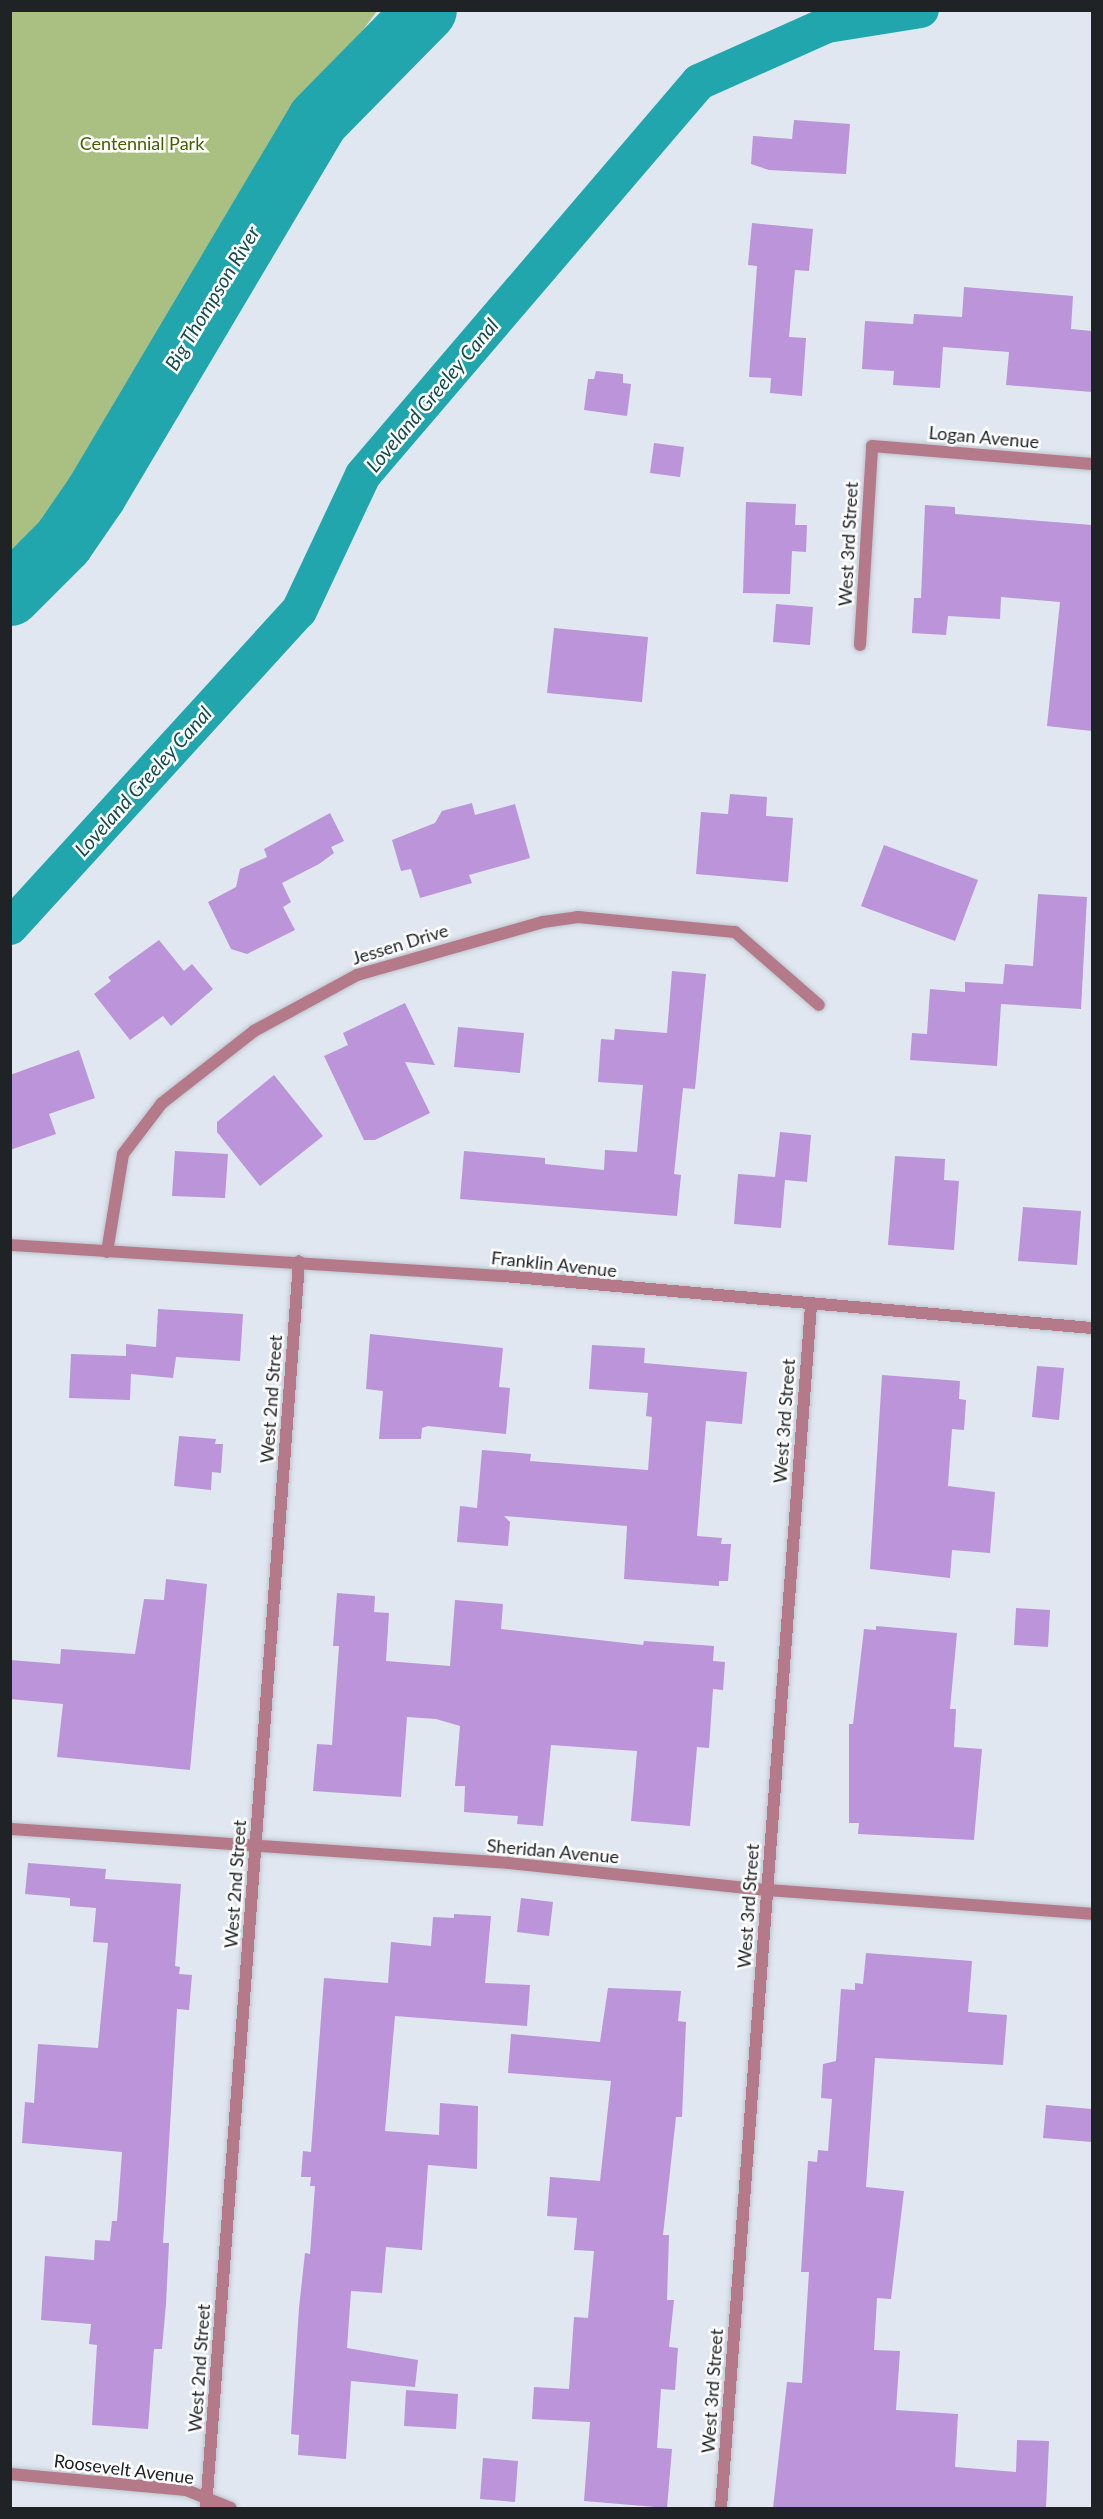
<!DOCTYPE html>
<html>
<head>
<meta charset="utf-8">
<style>
	body { margin:0 }
	#map { position:relative; width:1103px; height:2519px; overflow:hidden; background:#e0e7f1; font-family:Lato,sans-serif }
	div>[style] { position:absolute }
	[style*='--x'] { left:calc(var(--x)*1px); top:calc(var(--y)*1px); width:calc(var(--w)*1px); rotate:calc(var(--a)*1deg) }
	.green>* { inset:0; background:#aabf82 }
	.canal>* { height:36px; margin:-18px; padding:0 18px; transform-origin:18px; border-radius:18px; background:#22a6ae }
	.river>* { height:62px; margin:-31px; padding:0 31px; transform-origin:31px; border-radius:31px; background:#22a6ae }
	.building>* { inset:0; background:#bb94d9 }
	.roads { filter:drop-shadow(0 0 2px #bdc4cc) drop-shadow(0 0 2px #bdc4cc) }
	.minor>* { height:12px; margin:-6px; padding:0 6px; transform-origin:6px; border-radius:6px; background:#b47a89 }
	span { translate:-50% -50%; white-space:nowrap; text-align:center; line-height:1.15; -webkit-text-stroke:5px #fff; paint-order:stroke }
	.park-label { font-size:18px; color:#475d02 }
	.street-label { font-size:18px; color:#202326 }
	.water-label { font-size:20px; color:#14494d; font-style:italic }
	.frame { position:absolute; inset:0; border:12px solid #202326; pointer-events:none }
</style>
</head>
<body>
<div id="map">
	<div class="green">
		<i style="clip-path:polygon(11px 10px,377px 11px,351px 46px,337px 94px,302px 133px,124px 431px,95px 469px,11px 552px)"></i>
	</div>
	<div class="canal">
		<i style="--x:10;--y:927;--w:428;--a:-47.6"></i>
		<i style="--x:299;--y:611;--w:150;--a:-64.8"></i>
		<i style="--x:363;--y:475;--w:517;--a:-49.47"></i>
		<i style="--x:699;--y:82;--w:140;--a:-24"></i>
		<i style="--x:827;--y:25;--w:95;--a:-9.1"></i>
	</div>
	<div class="river">
		<i style="--x:10;--y:595;--w:75;--a:-45"></i>
		<i style="--x:63;--y:542;--w:58;--a:-55.5"></i>
		<i style="--x:96;--y:494;--w:435;--a:-59.3"></i>
		<i style="--x:318;--y:120;--w:154;--a:-45.5"></i>
	</div>
	<div class="building">
		<i style="clip-path:polygon(794px 120px,850px 124px,846px 174px,769px 170px,751px 164px,753px 136px,792px 139px)"></i>
		<i style="clip-path:polygon(752px 223px,813px 229px,809px 271px,795px 270px,789px 337px,806px 338px,802px 396px,770px 393px,771px 378px,749px 377px,757px 266px,748px 265px)"></i>
		<i style="clip-path:polygon(964px 287px,1073px 296px,1071px 329px,1092px 331px,1092px 392px,1006px 385px,1009px 352px,943px 347px,940px 388px,893px 385px,894px 371px,862px 369px,865px 321px,913px 324px,914px 314px,962px 317px)"></i>
		<i style="clip-path:polygon(596px 371px,623px 374px,623px 383px,631px 384px,627px 416px,584px 410px,588px 379px,594px 379px)"></i>
		<i style="clip-path:polygon(654px 443px,684px 447px,680px 477px,650px 473px)"></i>
		<i style="clip-path:polygon(746px 502px,796px 504px,795px 525px,807px 525px,806px 552px,792px 551px,790px 594px,743px 593px)"></i>
		<i style="clip-path:polygon(925px 505px,955px 507px,955px 514px,1092px 525px,1092px 731px,1047px 726px,1060px 602px,1001px 597px,1000px 619px,948px 616px,946px 635px,912px 633px,914px 598px,921px 598px)"></i>
		<i style="clip-path:polygon(776px 604px,813px 607px,810px 645px,773px 642px)"></i>
		<i style="clip-path:polygon(554px 628px,648px 637px,642px 702px,547px 693px)"></i>
		<i style="clip-path:polygon(730px 794px,767px 797px,766px 816px,793px 818px,788px 882px,696px 874px,701px 812px,728px 814px)"></i>
		<i style="clip-path:polygon(472px 803px,475px 815px,515px 804px,530px 858px,469px 875px,472px 883px,420px 898px,411px 869px,401px 871px,392px 840px,435px 823px,442px 811px)"></i>
		<i style="clip-path:polygon(330px 813px,344px 841px,331px 847px,334px 853px,319px 864px,282px 883px,291px 902px,283px 907px,295px 930px,247px 954px,231px 949px,208px 902px,236px 887px,240px 869px,267px 857px,264px 849px)"></i>
		<i style="clip-path:polygon(884px 845px,978px 880px,955px 941px,861px 906px)"></i>
		<i style="clip-path:polygon(1038px 894px,1087px 897px,1081px 1009px,1001px 1004px,997px 1066px,910px 1060px,912px 1033px,927px 1034px,930px 989px,965px 992px,965px 982px,1003px 984px,1002px 995px,1005px 964px,1033px 966px)"></i>
		<i style="clip-path:polygon(159px 940px,184px 971px,192px 964px,213px 989px,171px 1026px,163px 1016px,130px 1040px,94px 994px,111px 981px,108px 977px)"></i>
		<i style="clip-path:polygon(672px 971px,706px 974px,695px 1089px,683px 1088px,674px 1174px,681px 1175px,677px 1216px,460px 1199px,464px 1151px,545px 1158px,545px 1164px,604px 1170px,605px 1150px,637px 1152px,643px 1085px,598px 1082px,601px 1039px,614px 1040px,615px 1029px,667px 1033px)"></i>
		<i style="clip-path:polygon(405px 1003px,435px 1065px,405px 1062px,430px 1113px,375px 1140px,364px 1140px,324px 1056px,348px 1045px,343px 1033px)"></i>
		<i style="clip-path:polygon(458px 1027px,524px 1033px,520px 1073px,454px 1067px)"></i>
		<i style="clip-path:polygon(79px 1050px,95px 1098px,49px 1114px,56px 1134px,10px 1150px,10px 1075px)"></i>
		<i style="clip-path:polygon(274px 1075px,323px 1136px,260px 1186px,217px 1132px,217px 1122px)"></i>
		<i style="clip-path:polygon(780px 1132px,811px 1135px,807px 1182px,785px 1180px,781px 1228px,734px 1224px,738px 1174px,775px 1177px)"></i>
		<i style="clip-path:polygon(175px 1151px,228px 1154px,225px 1198px,172px 1196px)"></i>
		<i style="clip-path:polygon(895px 1156px,945px 1159px,944px 1180px,959px 1181px,954px 1250px,888px 1245px)"></i>
		<i style="clip-path:polygon(1023px 1207px,1081px 1211px,1077px 1265px,1018px 1261px)"></i>
		<i style="clip-path:polygon(158px 1309px,243px 1314px,240px 1361px,176px 1357px,173px 1378px,131px 1374px,130px 1400px,69px 1398px,71px 1354px,126px 1356px,126px 1344px,156px 1347px)"></i>
		<i style="clip-path:polygon(370px 1334px,503px 1348px,499px 1387px,510px 1388px,506px 1434px,428px 1426px,422px 1428px,421px 1439px,379px 1439px,383px 1391px,366px 1389px)"></i>
		<i style="clip-path:polygon(592px 1345px,645px 1348px,644px 1363px,747px 1372px,742px 1424px,706px 1421px,697px 1536px,722px 1538px,721px 1544px,731px 1544px,728px 1581px,719px 1581px,719px 1586px,624px 1579px,627px 1526px,504px 1516px,510px 1522px,508px 1546px,457px 1542px,460px 1506px,477px 1508px,482px 1450px,531px 1454px,530px 1461px,648px 1470px,652px 1417px,646px 1416px,648px 1393px,589px 1389px)"></i>
		<i style="clip-path:polygon(1037px 1366px,1064px 1368px,1059px 1420px,1032px 1417px)"></i>
		<i style="clip-path:polygon(882px 1375px,960px 1381px,959px 1399px,966px 1400px,964px 1430px,952px 1429px,948px 1486px,995px 1492px,990px 1553px,952px 1550px,950px 1578px,870px 1569px)"></i>
		<i style="clip-path:polygon(179px 1436px,216px 1439px,215px 1444px,223px 1444px,221px 1473px,212px 1472px,211px 1490px,174px 1486px)"></i>
		<i style="clip-path:polygon(166px 1579px,207px 1584px,190px 1770px,57px 1757px,63px 1704px,10px 1699px,10px 1660px,60px 1664px,61px 1649px,135px 1654px,144px 1599px,164px 1600px)"></i>
		<i style="clip-path:polygon(337px 1593px,375px 1596px,374px 1612px,389px 1613px,386px 1661px,450px 1666px,455px 1600px,503px 1604px,501px 1629px,643px 1645px,644px 1641px,714px 1646px,713px 1661px,725px 1662px,723px 1690px,713px 1689px,709px 1748px,697px 1747px,690px 1826px,631px 1821px,637px 1751px,551px 1745px,543px 1826px,517px 1824px,518px 1816px,464px 1812px,465px 1786px,455px 1786px,460px 1726px,436px 1719px,407px 1717px,401px 1797px,313px 1791px,317px 1744px,332px 1745px,339px 1646px,333px 1646px)"></i>
		<i style="clip-path:polygon(1016px 1608px,1050px 1610px,1048px 1647px,1014px 1645px)"></i>
		<i style="clip-path:polygon(876px 1626px,957px 1633px,950px 1709px,956px 1709px,954px 1747px,982px 1749px,974px 1840px,858px 1834px,859px 1823px,849px 1823px,849px 1724px,853px 1724px,864px 1629px,876px 1630px)"></i>
		<i style="clip-path:polygon(28px 1863px,106px 1869px,105px 1879px,181px 1884px,175px 1966px,180px 1967px,179px 1974px,192px 1975px,189px 2010px,177px 2009px,163px 2243px,169px 2243px,166px 2304px,162px 2349px,154px 2349px,148px 2429px,92px 2425px,97px 2345px,89px 2344px,91px 2324px,41px 2320px,45px 2256px,94px 2260px,95px 2240px,110px 2241px,112px 2221px,117px 2221px,122px 2152px,22px 2143px,25px 2102px,34px 2103px,38px 2044px,98px 2048px,108px 1943px,93px 1942px,96px 1908px,70px 1906px,70px 1898px,25px 1894px)"></i>
		<i style="clip-path:polygon(521px 1898px,553px 1902px,549px 1936px,517px 1932px)"></i>
		<i style="clip-path:polygon(454px 1914px,491px 1916px,485px 1983px,530px 1985px,527px 2026px,395px 2016px,385px 2131px,439px 2135px,440px 2103px,478px 2106px,477px 2169px,428px 2165px,422px 2250px,386px 2247px,382px 2293px,351px 2291px,347px 2348px,418px 2360px,415px 2387px,351px 2381px,346px 2459px,298px 2455px,299px 2435px,291px 2434px,299px 2308px,305px 2253px,310px 2254px,315px 2186px,310px 2186px,311px 2177px,301px 2177px,303px 2151px,311px 2152px,324px 1978px,388px 1983px,391px 1942px,431px 1946px,433px 1917px,454px 1918px)"></i>
		<i style="clip-path:polygon(866px 1953px,972px 1961px,968px 2012px,1007px 2015px,1003px 2065px,875px 2058px,866px 2187px,904px 2191px,891px 2299px,877px 2298px,874px 2350px,900px 2351px,896px 2410px,958px 2414px,955px 2467px,1016px 2472px,1017px 2440px,1049px 2441px,1046px 2508px,773px 2508px,787px 2382px,802px 2383px,809px 2272px,801px 2272px,808px 2161px,817px 2162px,818px 2150px,828px 2151px,832px 2099px,821px 2098px,823px 2064px,836px 2061px,841px 1989px,855px 1990px,855px 1983px,863px 1984px)"></i>
		<i style="clip-path:polygon(608px 1988px,681px 1991px,678px 2021px,686px 2022px,682px 2117px,676px 2117px,663px 2235px,669px 2235px,667px 2300px,674px 2300px,669px 2347px,678px 2348px,675px 2390px,661px 2389px,657px 2448px,672px 2449px,667px 2508px,584px 2501px,590px 2422px,532px 2419px,534px 2387px,569px 2389px,574px 2317px,588px 2318px,594px 2251px,574px 2250px,577px 2218px,547px 2216px,550px 2177px,600px 2181px,611px 2081px,508px 2073px,511px 2034px,600px 2042px)"></i>
		<i style="clip-path:polygon(1046px 2105px,1092px 2109px,1092px 2142px,1043px 2138px)"></i>
		<i style="clip-path:polygon(406px 2390px,458px 2394px,456px 2429px,404px 2426px)"></i>
		<i style="clip-path:polygon(483px 2458px,518px 2461px,515px 2502px,480px 2499px)"></i>
	</div>
	<div class="roads">
		<div class="minor">
			<i style="--x:860;--y:645;--w:199;--a:-86.5"></i>
			<i style="--x:872;--y:446;--w:221;--a:4.7"></i>
			<i style="--x:10;--y:1245;--w:494;--a:3.6"></i>
			<i style="--x:503;--y:1276;--w:591;--a:5.05"></i>
			<i style="--x:107;--y:1252;--w:99;--a:-80.7"></i>
			<i style="--x:123;--y:1154;--w:64;--a:-52.6"></i>
			<i style="--x:162;--y:1103;--w:117;--a:-38"></i>
			<i style="--x:254;--y:1031;--w:117;--a:-28.5"></i>
			<i style="--x:357;--y:975;--w:193;--a:-15.9"></i>
			<i style="--x:543;--y:922;--w:35;--a:-8"></i>
			<i style="--x:578;--y:917;--w:158;--a:5.5"></i>
			<i style="--x:735;--y:932;--w:111;--a:41"></i>
			<i style="--x:10;--y:1829;--w:499;--a:3.9"></i>
			<i style="--x:508;--y:1863;--w:260;--a:6"></i>
			<i style="--x:767;--y:1890;--w:326;--a:4.2"></i>
			<i style="--x:10;--y:2474;--w:177;--a:5.2"></i>
			<i style="--x:186;--y:2490;--w:48;--a:21.8"></i>
			<i style="--x:206;--y:2508;--w:1250;--a:-85.73"></i>
			<i style="--x:721;--y:2508;--w:1205;--a:-85.72"></i>
		</div>
	</div>
	<div class="park-label">
		<span style="left:142px;top:143px">Centennial Park</span>
	</div>
	<div class="street-label">
		<span style="left:984px;top:437px;rotate:5deg">Logan Avenue</span>
		<span style="left:848px;top:544px;rotate:-87deg">West 3rd Street</span>
		<span style="left:400px;top:944px;rotate:-17deg">Jessen Drive</span>
		<span style="left:554px;top:1264px;rotate:6deg">Franklin Avenue</span>
		<span style="left:271px;top:1399px;rotate:-86deg">West 2nd Street</span>
		<span style="left:784px;top:1421px;rotate:-86deg">West 3rd Street</span>
		<span style="left:553px;top:1851px;rotate:5deg">Sheridan Avenue</span>
		<span style="left:235px;top:1884px;rotate:-86deg">West 2nd Street</span>
		<span style="left:748px;top:1906px;rotate:-86deg">West 3rd Street</span>
		<span style="left:199px;top:2368px;rotate:-86deg">West 2nd Street</span>
		<span style="left:712px;top:2391px;rotate:-86deg">West 3rd Street</span>
		<span style="left:124px;top:2469px;rotate:7deg">Roosevelt Avenue</span>
	</div>
	<div class="water-label">
		<span style="left:212px;top:298px;rotate:-59deg">Big Thompson River</span>
		<span style="left:432px;top:395px;rotate:-50deg">Loveland Greeley Canal</span>
		<span style="left:143px;top:781px;rotate:-48deg">Loveland Greeley Canal</span>
	</div>
	<div class="frame"></div>
</div>
</body>
</html>
